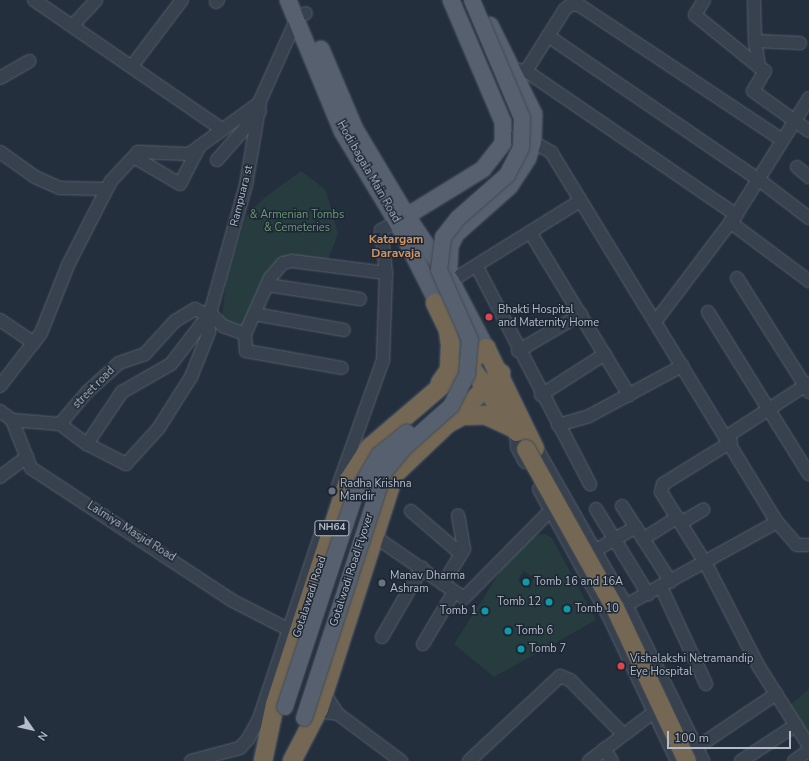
<!DOCTYPE html>
<html>
<head>
<meta charset="utf-8">
<style>
	body { margin:0 }
	#map { position:relative; width:809px; height:761px; overflow:hidden; background:#242f3e; font-family:"Nunito Sans",sans-serif }
	div>[style] { position:absolute }
	[style*='--x'] { left:calc(var(--x)*1px); top:calc(var(--y)*1px); width:calc(var(--w)*1px); rotate:calc(var(--a)*1deg) }
	.green>* { inset:0; background:#263c3f }
	.roads { filter:drop-shadow(0 0 1px #565f6c) drop-shadow(0 0 1px #565f6c) }
	.minor>* { height:12px; margin:-6px; padding:0 6px; transform-origin:6px; border-radius:6px; background:#38414e }
	.major>* { height:16px; margin:-8px; padding:0 8px; transform-origin:8px; border-radius:8px; background:#56606e }
	.highway>* { height:18px; margin:-9px; padding:0 9px; transform-origin:9px; border-radius:9px; background:#746855 }
	.bridges { filter:drop-shadow(0 0 1px #414a57) drop-shadow(0 0 1px #414a57) }
	.major-bridge>* { height:16px; margin:-8px; padding:0 8px; transform-origin:8px; border-radius:8px; background:#56606e }
	.highway-bridge>* { height:18px; margin:-9px; padding:0 9px; transform-origin:9px; border-radius:9px; background:#746855 }
	.dots>* { width:11px; height:11px; translate:-50% -50%; box-sizing:border-box; border:2px solid #1d2633; border-radius:50% }
	span { translate:-50% -50%; white-space:nowrap; text-align:center; line-height:1.15; -webkit-text-stroke:3px #1d2633; paint-order:stroke }
	.shield-label span { padding:1px 3px; background:#1d2633; border:1px solid; border-radius:3px; -webkit-text-stroke-width:0 }
	.shield-label { font-size:10px; color:#b4bcc9; font-weight:700 }
	.street-label { font-size:11px; color:#b4bcc9 }
	.park-label { font-size:11px; color:#6b9a76 }
	.poi-label { font-size:11px; color:#b4bcc9 }
	.left { translate:0 -50%; text-align:left }
	.right { translate:-100% -50%; text-align:right }
	.neighbourhood-label { font-size:12px; color:#d59563; font-weight:700 }
	.north { position:absolute; left:12px; top:709px; width:40px; height:40px; -webkit-text-stroke:3px #1d2633; paint-order:stroke; rotate:124deg; font-size:11px; font-weight:700; line-height:16px; text-align:center; color:#b4bcc9 }
	.north::after { content:''; display:block; margin:auto; width:14px; height:18px; background:#b4bcc9; clip-path:polygon(50% 0,100% 100%,50% 72%,0 100%) }
	.scale { position:absolute; left:667px; top:731px; width:124px; height:18px; box-sizing:border-box; border:2px solid #b4bcc9; border-top:0; padding-left:5px; font-size:12px; line-height:14px; white-space:nowrap; color:#b4bcc9; -webkit-text-stroke:3px #1d2633; paint-order:stroke }
</style>
</head>
<body>
<div id="map">
	<div class="green">
		<i style="clip-path:polygon(301px 171px,326px 190px,338px 234px,327px 262px,283px 262px,244px 331px,222px 321px,226px 280px,246px 216px,264px 198px)"></i>
		<i style="clip-path:polygon(evenodd,546px 534px,552px 538px,596px 620px,494px 677px,454px 644px,505px 564px,535px 535px,546px 534px,524px 571px,534px 578px,529px 585px,531px 590px,518px 580px,524px 571px)"></i>
		<i style="clip-path:polygon(809px 689px,809px 739px,789px 706px)"></i>
	</div>
	<div class="roads">
		<div class="minor">
			<i style="--x:34;--y:0;--w:229;--a:34.5"></i>
			<i style="--x:704;--y:0;--w:17;--a:121"></i>
			<i style="--x:695;--y:15;--w:82;--a:39.1"></i>
			<i style="--x:754;--y:0;--w:41;--a:88.6"></i>
			<i style="--x:755;--y:41;--w:45;--a:2.5"></i>
			<i style="--x:216;--y:2;--w:3;--a:-45"></i>
			<i style="--x:73;--y:25;--w:34;--a:-47"></i>
			<i style="--x:548;--y:36;--w:254;--a:34.3"></i>
			<i style="--x:758;--y:179;--w:64;--a:37.4"></i>
			<i style="--x:755;--y:41;--w:26;--a:81"></i>
			<i style="--x:759;--y:67;--w:7;--a:34"></i>
			<i style="--x:765;--y:71;--w:23;--a:121"></i>
			<i style="--x:753;--y:91;--w:69;--a:35.5"></i>
			<i style="--x:132;--y:66;--w:83;--a:-52.9"></i>
			<i style="--x:518;--y:70;--w:8;--a:7"></i>
			<i style="--x:526;--y:71;--w:255;--a:34.4"></i>
			<i style="--x:526;--y:71;--w:73;--a:-57.8"></i>
			<i style="--x:565;--y:9;--w:9;--a:-36"></i>
			<i style="--x:572;--y:4;--w:7;--a:8"></i>
			<i style="--x:579;--y:5;--w:244;--a:33.6"></i>
			<i style="--x:0;--y:78;--w:34;--a:-30"></i>
			<i style="--x:504;--y:137;--w:29;--a:10"></i>
			<i style="--x:533;--y:142;--w:21;--a:29"></i>
			<i style="--x:551;--y:152;--w:434;--a:58.6"></i>
			<i style="--x:777;--y:522;--w:193;--a:151.2"></i>
			<i style="--x:0;--y:152;--w:43;--a:35.5"></i>
			<i style="--x:35;--y:177;--w:27;--a:24"></i>
			<i style="--x:60;--y:188;--w:47;--a:1.2"></i>
			<i style="--x:134;--y:157;--w:53;--a:30.4"></i>
			<i style="--x:180;--y:184;--w:42;--a:-62.8"></i>
			<i style="--x:217;--y:160;--w:65;--a:-48.7"></i>
			<i style="--x:797;--y:167;--w:16;--a:40"></i>
			<i style="--x:730;--y:222;--w:99;--a:36.8"></i>
			<i style="--x:530;--y:232;--w:191;--a:58.7"></i>
			<i style="--x:477;--y:267;--w:245;--a:62.5"></i>
			<i style="--x:737;--y:278;--w:135;--a:57.7"></i>
			<i style="--x:451;--y:281;--w:152;--a:-31.8"></i>
			<i style="--x:267;--y:285;--w:94;--a:8.6"></i>
			<i style="--x:708;--y:312;--w:191;--a:58.1"></i>
			<i style="--x:210;--y:313;--w:18;--a:45"></i>
			<i style="--x:223;--y:326;--w:23;--a:20"></i>
			<i style="--x:245;--y:334;--w:61;--a:-65.9"></i>
			<i style="--x:270;--y:278;--w:20;--a:-49"></i>
			<i style="--x:283;--y:263;--w:9;--a:-13"></i>
			<i style="--x:292;--y:261;--w:95;--a:7.3"></i>
			<i style="--x:254;--y:314;--w:91;--a:10.1"></i>
			<i style="--x:0;--y:320;--w:41;--a:34.1"></i>
			<i style="--x:655;--y:322;--w:134;--a:-52.9"></i>
			<i style="--x:736;--y:215;--w:138;--a:-58"></i>
			<i style="--x:245;--y:334;--w:17;--a:87"></i>
			<i style="--x:246;--y:351;--w:97;--a:10"></i>
			<i style="--x:518;--y:351;--w:73;--a:-30.4"></i>
			<i style="--x:0;--y:386;--w:67;--a:-52.3"></i>
			<i style="--x:41;--y:333;--w:73;--a:-68.3"></i>
			<i style="--x:68;--y:265;--w:94;--a:-62.9"></i>
			<i style="--x:111;--y:181;--w:40;--a:-47"></i>
			<i style="--x:138;--y:152;--w:51;--a:2.2"></i>
			<i style="--x:189;--y:154;--w:87;--a:-36.1"></i>
			<i style="--x:259;--y:103;--w:93;--a:-65.9"></i>
			<i style="--x:297;--y:18;--w:10;--a:-29"></i>
			<i style="--x:541;--y:395;--w:76;--a:-32.6"></i>
			<i style="--x:0;--y:411;--w:15;--a:37"></i>
			<i style="--x:12;--y:420;--w:52;--a:68.4"></i>
			<i style="--x:31;--y:468;--w:240;--a:33.4"></i>
			<i style="--x:231;--y:600;--w:64;--a:27"></i>
			<i style="--x:12;--y:420;--w:48;--a:4.8"></i>
			<i style="--x:60;--y:424;--w:34;--a:37"></i>
			<i style="--x:87;--y:444;--w:44;--a:27.1"></i>
			<i style="--x:126;--y:464;--w:47;--a:-47.6"></i>
			<i style="--x:158;--y:429;--w:62;--a:-57.6"></i>
			<i style="--x:191;--y:377;--w:48;--a:-68.2"></i>
			<i style="--x:209;--y:332;--w:17;--a:-93"></i>
			<i style="--x:208;--y:315;--w:14;--a:-155"></i>
			<i style="--x:195;--y:309;--w:23;--a:149"></i>
			<i style="--x:175;--y:321;--w:45;--a:132.3"></i>
			<i style="--x:145;--y:354;--w:28;--a:161"></i>
			<i style="--x:119;--y:363;--w:43;--a:137.8"></i>
			<i style="--x:87;--y:392;--w:42;--a:130.2"></i>
			<i style="--x:558;--y:425;--w:32;--a:-16"></i>
			<i style="--x:589;--y:416;--w:106;--a:-28.3"></i>
			<i style="--x:516;--y:431;--w:16;--a:86"></i>
			<i style="--x:517;--y:447;--w:17;--a:62"></i>
			<i style="--x:726;--y:437;--w:99;--a:-33"></i>
			<i style="--x:533;--y:442;--w:188;--a:60.3"></i>
			<i style="--x:626;--y:605;--w:174;--a:63.7"></i>
			<i style="--x:731;--y:442;--w:80;--a:148.3"></i>
			<i style="--x:663;--y:484;--w:8;--a:104"></i>
			<i style="--x:661;--y:492;--w:85;--a:58"></i>
			<i style="--x:706;--y:564;--w:116;--a:62.8"></i>
			<i style="--x:759;--y:667;--w:93;--a:57.7"></i>
			<i style="--x:87;--y:444;--w:63;--a:-56.1"></i>
			<i style="--x:122;--y:392;--w:56;--a:-29.7"></i>
			<i style="--x:171;--y:364;--w:64;--a:-52.6"></i>
			<i style="--x:210;--y:313;--w:133;--a:-74.3"></i>
			<i style="--x:246;--y:185;--w:84;--a:-80.4"></i>
			<i style="--x:0;--y:477;--w:34;--a:-37"></i>
			<i style="--x:338;--y:486;--w:134;--a:-70.3"></i>
			<i style="--x:383;--y:360;--w:87;--a:-88"></i>
			<i style="--x:386;--y:273;--w:43;--a:-96.6"></i>
			<i style="--x:381;--y:230;--w:18;--a:-27"></i>
			<i style="--x:539;--y:489;--w:144;--a:61.3"></i>
			<i style="--x:608;--y:615;--w:161;--a:64.7"></i>
			<i style="--x:622;--y:506;--w:90;--a:57.2"></i>
			<i style="--x:596;--y:509;--w:100;--a:58.5"></i>
			<i style="--x:411;--y:511;--w:66;--a:40.7"></i>
			<i style="--x:777;--y:522;--w:30;--a:49"></i>
			<i style="--x:797;--y:545;--w:12;--a:0"></i>
			<i style="--x:681;--y:523;--w:26;--a:-31"></i>
			<i style="--x:374;--y:536;--w:109;--a:34.6"></i>
			<i style="--x:464;--y:598;--w:122;--a:-45.3"></i>
			<i style="--x:643;--y:539;--w:41;--a:-32.2"></i>
			<i style="--x:596;--y:550;--w:46;--a:-29.9"></i>
			<i style="--x:443;--y:584;--w:41;--a:-59"></i>
			<i style="--x:464;--y:549;--w:34;--a:-100"></i>
			<i style="--x:661;--y:587;--w:107;--a:65.1"></i>
			<i style="--x:382;--y:637;--w:80;--a:-59.9"></i>
			<i style="--x:423;--y:644;--w:61;--a:-59.2"></i>
			<i style="--x:317;--y:711;--w:21;--a:8"></i>
			<i style="--x:338;--y:714;--w:25;--a:-124"></i>
			<i style="--x:338;--y:714;--w:79;--a:36.7"></i>
			<i style="--x:696;--y:748;--w:97;--a:-34"></i>
			<i style="--x:604;--y:749;--w:14;--a:56"></i>
			<i style="--x:191;--y:761;--w:51;--a:-14.9"></i>
			<i style="--x:240;--y:748;--w:12;--a:-48"></i>
			<i style="--x:248;--y:739;--w:23;--a:-61"></i>
			<i style="--x:259;--y:719;--w:201;--a:-71.5"></i>
			<i style="--x:469;--y:761;--w:125;--a:-43"></i>
			<i style="--x:560;--y:676;--w:11;--a:22"></i>
			<i style="--x:570;--y:680;--w:76;--a:45.5"></i>
			<i style="--x:589;--y:761;--w:81;--a:-37"></i>
			<i style="--x:741;--y:761;--w:66;--a:-33.2"></i>
			<i style="--x:794;--y:761;--w:19;--a:-36"></i>
		</div>
		<div class="major">
			<i style="--x:288;--y:0;--w:142;--a:67.6"></i>
			<i style="--x:342;--y:131;--w:106;--a:58.9"></i>
			<i style="--x:397;--y:222;--w:157;--a:63.4"></i>
			<i style="--x:321;--y:49;--w:87;--a:67"></i>
			<i style="--x:355;--y:129;--w:104;--a:59.2"></i>
			<i style="--x:408;--y:218;--w:76;--a:55.7"></i>
			<i style="--x:451;--y:281;--w:76;--a:62.4"></i>
			<i style="--x:397;--y:222;--w:101;--a:-31.6"></i>
			<i style="--x:483;--y:169;--w:33;--a:-52"></i>
			<i style="--x:503;--y:143;--w:21;--a:-90"></i>
			<i style="--x:503;--y:122;--w:133;--a:-113.1"></i>
			<i style="--x:449;--y:267;--w:21;--a:-87"></i>
			<i style="--x:450;--y:246;--w:13;--a:-63"></i>
			<i style="--x:456;--y:234;--w:72;--a:-41.6"></i>
			<i style="--x:510;--y:186;--w:33;--a:-57"></i>
			<i style="--x:528;--y:158;--w:17;--a:-73"></i>
			<i style="--x:533;--y:142;--w:28;--a:-88"></i>
			<i style="--x:534;--y:114;--w:99;--a:-116.3"></i>
		</div>
		<div class="highway">
			<i style="--x:435;--y:303;--w:30;--a:64"></i>
			<i style="--x:448;--y:330;--w:15;--a:82"></i>
			<i style="--x:450;--y:345;--w:25;--a:92"></i>
			<i style="--x:449;--y:370;--w:16;--a:125"></i>
			<i style="--x:467;--y:362;--w:86;--a:54.5"></i>
			<i style="--x:449;--y:423;--w:15;--a:-28"></i>
			<i style="--x:462;--y:416;--w:23;--a:-2"></i>
			<i style="--x:485;--y:415;--w:31;--a:25"></i>
			<i style="--x:263;--y:761;--w:58;--a:-78.1"></i>
			<i style="--x:275;--y:704;--w:235;--a:-71.9"></i>
			<i style="--x:348;--y:481;--w:40;--a:-57.1"></i>
			<i style="--x:370;--y:447;--w:153;--a:-40.5"></i>
			<i style="--x:486;--y:348;--w:112;--a:64.1"></i>
			<i style="--x:292;--y:761;--w:59;--a:-62.6"></i>
			<i style="--x:319;--y:709;--w:246;--a:-72.2"></i>
			<i style="--x:394;--y:475;--w:148;--a:-43.6"></i>
		</div>
	</div>
	<div class="bridges">
		<div class="major-bridge">
			<i style="--x:285;--y:707;--w:220;--a:-71.7"></i>
			<i style="--x:354;--y:498;--w:50;--a:-59.8"></i>
			<i style="--x:379;--y:455;--w:36;--a:-39"></i>
			<i style="--x:304;--y:718;--w:259;--a:-72"></i>
			<i style="--x:384;--y:472;--w:33;--a:-50"></i>
			<i style="--x:405;--y:447;--w:62;--a:-41.7"></i>
			<i style="--x:451;--y:406;--w:36;--a:-63"></i>
			<i style="--x:467;--y:374;--w:34;--a:-85"></i>
			<i style="--x:470;--y:340;--w:77;--a:-113.9"></i>
			<i style="--x:439;--y:270;--w:33;--a:-83"></i>
			<i style="--x:443;--y:237;--w:24;--a:-52"></i>
			<i style="--x:458;--y:218;--w:65;--a:-41.3"></i>
			<i style="--x:507;--y:175;--w:30;--a:-63"></i>
			<i style="--x:521;--y:148;--w:30;--a:-88"></i>
			<i style="--x:522;--y:118;--w:128;--a:-113"></i>
		</div>
		<div class="highway-bridge">
			<i style="--x:526;--y:449;--w:182;--a:60.8"></i>
			<i style="--x:615;--y:608;--w:169;--a:64.8"></i>
		</div>
	</div>
	<div class="dots">
		<i style="left:489px;top:317px;background:#e0444e"></i>
		<i style="left:332px;top:491px;background:#6b7280"></i>
		<i style="left:526px;top:582px;background:#0f9aa8"></i>
		<i style="left:382px;top:583px;background:#6b7280"></i>
		<i style="left:549px;top:602px;background:#0f9aa8"></i>
		<i style="left:567px;top:609px;background:#0f9aa8"></i>
		<i style="left:485px;top:611px;background:#0f9aa8"></i>
		<i style="left:508px;top:631px;background:#0f9aa8"></i>
		<i style="left:521px;top:649px;background:#0f9aa8"></i>
		<i style="left:621px;top:666px;background:#e0444e"></i>
	</div>
	<div class="shield-label">
		<span style="left:332px;top:528px">NH64</span>
	</div>
	<div class="street-label">
		<span style="left:368px;top:172px;rotate:60deg">Hodi bagala Main Road</span>
		<span style="left:242px;top:196px;rotate:-76deg">Rampuara st</span>
		<span style="left:94px;top:388px;rotate:-45deg">street road</span>
		<span style="left:131px;top:532px;rotate:32deg">Lalmiya Masjid Road</span>
		<span style="left:352px;top:570px;rotate:-72deg">Gotalwadi Road Flyover</span>
		<span style="left:310px;top:597px;rotate:-72deg">Gotalawadi Road</span>
	</div>
	<div class="park-label">
		<span style="left:297px;top:222px">&amp; Armenian Tombs<br>&amp; Cemeteries</span>
	</div>
	<div class="poi-label">
		<span class="left" style="left:498px;top:317px">Bhakti Hospital<br>and Maternity Home</span>
		<span class="left" style="left:340px;top:491px">Radha Krishna<br>Mandir</span>
		<span class="left" style="left:390px;top:583px">Manav Dharma<br>Ashram</span>
		<span class="left" style="left:534px;top:582px">Tomb 16 and 16A</span>
		<span class="right" style="left:541px;top:602px">Tomb 12</span>
		<span class="left" style="left:575px;top:609px">Tomb 10</span>
		<span class="right" style="left:477px;top:611px">Tomb 1</span>
		<span class="left" style="left:516px;top:631px">Tomb 6</span>
		<span class="left" style="left:529px;top:649px">Tomb 7</span>
		<span class="left" style="left:630px;top:666px">Vishalakshi Netramandip<br>Eye Hospital</span>
	</div>
	<div class="neighbourhood-label">
		<span style="left:396px;top:247px">Katargam<br>Daravaja</span>
	</div>
	<div class="north">N</div>
	<div class="scale">100 m</div>
</div>
</body>
</html>
